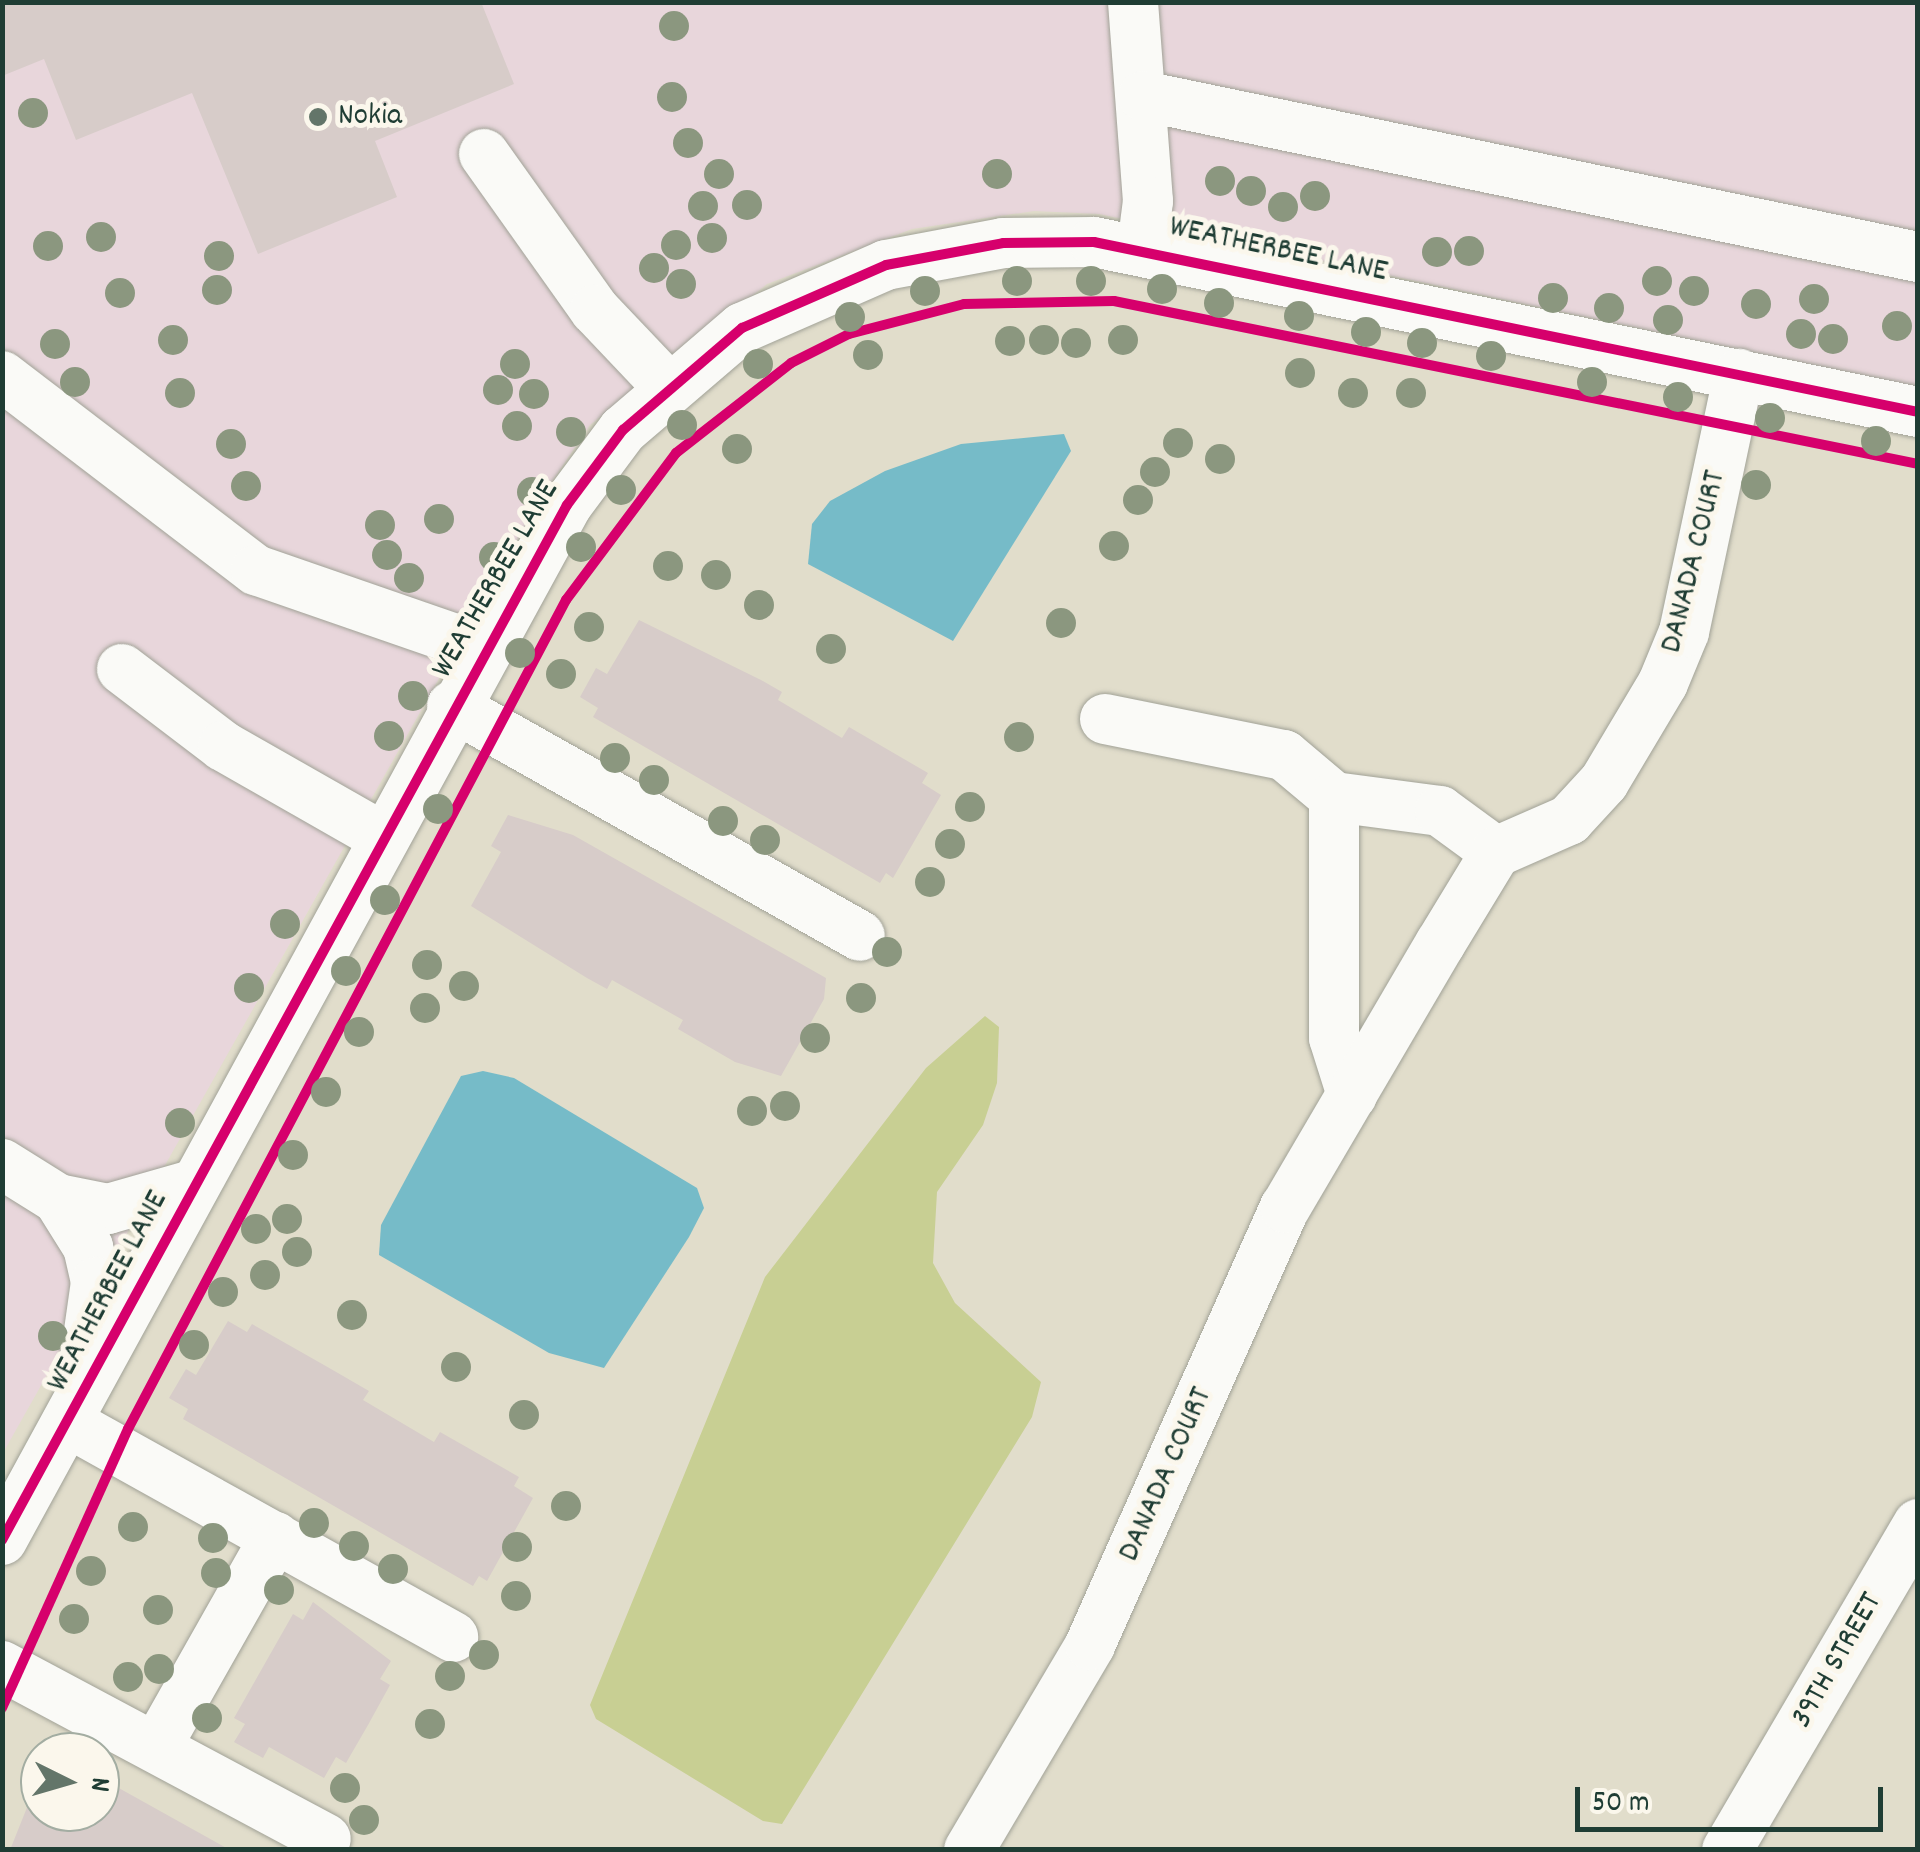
<!DOCTYPE html>
<html>
<head>
<meta charset="utf-8">
<style>
	body { margin:0 }
	#map { position:relative; width:1920px; height:1852px; overflow:hidden; background:#e1ddcb; font-family:Dekko,sans-serif }
	div>[style] { position:absolute }
	[style*='--x'] { left:calc(var(--x)*1px); top:calc(var(--y)*1px); width:calc(var(--w)*1px); rotate:calc(var(--a)*1deg) }
	.built>* { inset:0; background:#e8d6db }
	.green>* { inset:0; background:#c8cf93 }
	.water>* { inset:0; background:#76bbc8 }
	.building>* { inset:0; background:#d7ccc9 }
	.roads { filter:drop-shadow(0 0 2px #a1a297) drop-shadow(0 0 2px #a1a297) }
	.minor>* { height:50px; margin:-25px; padding:0 25px; transform-origin:25px; border-radius:25px; background:#fafaf7 }
	.cycleway>* { height:10px; margin:-5px; padding:0 5px; transform-origin:5px; border-radius:5px; background:#d6006c }
	.trees>* { width:30px; height:30px; margin:-15px; border-radius:50%; background:#8b977f }
	.dots>* { width:28px; height:28px; translate:-50% -50%; box-sizing:border-box; border:5px solid #fbf7ec; border-radius:50% }
	span { translate:-50% -50%; white-space:nowrap; text-align:center; line-height:1.15; -webkit-text-stroke:10px #fbf7ec; paint-order:stroke }
	.poi-label { font-size:32px; color:#1f3d34 }
	.left { translate:0 -50%; text-align:left }
	.street-label { font-size:32px; color:#1f3d34 }
	.frame { position:absolute; inset:0; border:5px solid #1f3d34; pointer-events:none }
	.north { position:absolute; left:20px; top:1732px; width:100px; height:100px; box-sizing:border-box; background:#fbf7ec; border:2px solid #a3ada2; border-radius:50%; rotate:95deg; font-size:28px; font-weight:700; line-height:40px; text-align:center; color:#1f3d34 }
	.north::after { content:''; display:block; margin:auto; width:35px; height:45px; background:#637569; clip-path:polygon(50% 0,100% 100%,50% 72%,0 100%) }
	.scale { position:absolute; left:1575px; top:1787px; width:308px; height:45px; box-sizing:border-box; border:5px solid #1f3d34; border-top:0; padding-left:12px; font-size:30px; line-height:35px; white-space:nowrap; color:#1f3d34; -webkit-text-stroke:8px #fbf7ec; paint-order:stroke }
</style>
</head>
<body>
<div id="map">
	<div class="built">
		<i style="clip-path:polygon(3px 3px,1917px 3px,1917px 387px,1099px 214px,1034px 211px,912px 229px,767px 284px,590px 425px,539px 501px,3px 1453px)"></i>
	</div>
	<div class="green">
		<i style="clip-path:polygon(985px 1016px,999px 1027px,997px 1083px,983px 1125px,937px 1192px,933px 1263px,955px 1303px,1041px 1382px,1032px 1417px,782px 1824px,763px 1821px,596px 1719px,590px 1705px,765px 1277px,926px 1068px)"></i>
	</div>
	<div class="water">
		<i style="clip-path:polygon(1064px 434px,1071px 451px,953px 641px,808px 564px,812px 524px,830px 501px,885px 471px,961px 444px)"></i>
		<i style="clip-path:polygon(483px 1071px,514px 1078px,697px 1188px,704px 1208px,689px 1237px,604px 1368px,549px 1353px,379px 1255px,381px 1225px,461px 1076px)"></i>
	</div>
	<div class="building">
		<i style="clip-path:polygon(2px 2px,481px 2px,514px 84px,375px 141px,397px 197px,258px 254px,192px 93px,76px 140px,44px 59px,2px 76px)"></i>
		<i style="clip-path:polygon(639px 620px,761px 680px,782px 692px,778px 700px,842px 738px,849px 727px,928px 773px,922px 783px,941px 795px,893px 878px,886px 873px,880px 883px,593px 717px,598px 708px,580px 697px,596px 668px,607px 674px)"></i>
		<i style="clip-path:polygon(508px 815px,573px 835px,826px 978px,824px 999px,781px 1076px,735px 1062px,678px 1029px,683px 1020px,612px 980px,607px 989px,587px 978px,471px 906px,501px 852px,491px 846px)"></i>
		<i style="clip-path:polygon(228px 1321px,247px 1332px,252px 1324px,331px 1369px,369px 1391px,363px 1400px,434px 1442px,440px 1432px,519px 1477px,514px 1486px,533px 1498px,487px 1581px,479px 1576px,473px 1586px,183px 1419px,188px 1409px,169px 1398px,186px 1369px,196px 1375px)"></i>
		<i style="clip-path:polygon(313px 1602px,391px 1661px,380px 1679px,390px 1685px,368px 1725px,346px 1763px,336px 1757px,324px 1778px,269px 1747px,263px 1758px,234px 1742px,245px 1724px,234px 1718px,293px 1614px,303px 1620px)"></i>
		<i style="clip-path:polygon(40px 1775px,40px 1812px,100px 1812px,100px 1781px,108px 1782px,230px 1850px,10px 1850px)"></i>
	</div>
	<div class="roads">
		<div class="minor">
			<i style="--x:1133;--y:2;--w:200;--a:85.7"></i>
			<i style="--x:1148;--y:201;--w:47;--a:97.3"></i>
			<i style="--x:1143;--y:96;--w:792;--a:11.74"></i>
			<i style="--x:484;--y:154;--w:191;--a:54.6"></i>
			<i style="--x:595;--y:310;--w:105;--a:46.5"></i>
			<i style="--x:2;--y:376;--w:320;--a:37.4"></i>
			<i style="--x:256;--y:570;--w:241;--a:19.1"></i>
			<i style="--x:122;--y:669;--w:127;--a:37.3"></i>
			<i style="--x:223;--y:746;--w:182;--a:29.7"></i>
			<i style="--x:452;--y:706;--w:468;--a:29.4"></i>
			<i style="--x:1105;--y:719;--w:183;--a:11.4"></i>
			<i style="--x:1284;--y:755;--w:65;--a:40"></i>
			<i style="--x:1334;--y:797;--w:107;--a:7.5"></i>
			<i style="--x:1440;--y:811;--w:69;--a:36.2"></i>
			<i style="--x:1334;--y:797;--w:241;--a:90"></i>
			<i style="--x:1334;--y:1038;--w:60;--a:72.5"></i>
			<i style="--x:2;--y:1164;--w:66;--a:32"></i>
			<i style="--x:58;--y:1199;--w:51;--a:11.3"></i>
			<i style="--x:108;--y:1209;--w:91;--a:-15.9"></i>
			<i style="--x:58;--y:1199;--w:57;--a:58"></i>
			<i style="--x:88;--y:1247;--w:36;--a:77"></i>
			<i style="--x:96;--y:1282;--w:85;--a:98.1"></i>
			<i style="--x:67;--y:1422;--w:442;--a:29.1"></i>
			<i style="--x:2;--y:1540;--w:1179;--a:-61.37"></i>
			<i style="--x:567;--y:505;--w:94;--a:-53.3"></i>
			<i style="--x:623;--y:430;--w:157;--a:-40.6"></i>
			<i style="--x:742;--y:328;--w:157;--a:-23.6"></i>
			<i style="--x:886;--y:265;--w:119;--a:-10.6"></i>
			<i style="--x:1003;--y:243;--w:91;--a:-0.6"></i>
			<i style="--x:1094;--y:242;--w:841;--a:11.66"></i>
			<i style="--x:2;--y:1666;--w:367;--a:28.1"></i>
			<i style="--x:158;--y:1744;--w:238;--a:-60.5"></i>
			<i style="--x:969;--y:1850;--w:238;--a:-59.4"></i>
			<i style="--x:1090;--y:1645;--w:479;--a:-66"></i>
			<i style="--x:1285;--y:1208;--w:306;--a:-59.6"></i>
			<i style="--x:1440;--y:944;--w:108;--a:-58.7"></i>
			<i style="--x:1496;--y:852;--w:80;--a:-23.7"></i>
			<i style="--x:1569;--y:820;--w:52;--a:-47.4"></i>
			<i style="--x:1604;--y:782;--w:115;--a:-59.2"></i>
			<i style="--x:1663;--y:683;--w:55;--a:-67.6"></i>
			<i style="--x:1684;--y:632;--w:264;--a:-78"></i>
			<i style="--x:1727;--y:1850;--w:378;--a:-59.6"></i>
		</div>
	</div>
	<div class="cycleway">
		<i style="--x:2;--y:1540;--w:1179;--a:-61.37"></i>
		<i style="--x:567;--y:505;--w:94;--a:-53.3"></i>
		<i style="--x:623;--y:430;--w:157;--a:-40.6"></i>
		<i style="--x:742;--y:328;--w:157;--a:-23.6"></i>
		<i style="--x:886;--y:265;--w:119;--a:-10.6"></i>
		<i style="--x:1003;--y:243;--w:91;--a:-0.6"></i>
		<i style="--x:1094;--y:242;--w:841;--a:11.66"></i>
		<i style="--x:2;--y:1708;--w:306;--a:-65.7"></i>
		<i style="--x:128;--y:1429;--w:938;--a:-62.15"></i>
		<i style="--x:566;--y:600;--w:184;--a:-53.2"></i>
		<i style="--x:676;--y:453;--w:146;--a:-38"></i>
		<i style="--x:791;--y:363;--w:65;--a:-26.6"></i>
		<i style="--x:849;--y:334;--w:119;--a:-14.6"></i>
		<i style="--x:964;--y:304;--w:150;--a:-1.1"></i>
		<i style="--x:1114;--y:301;--w:820;--a:11.46"></i>
	</div>
	<div class="trees">
		<i style="left:674px;top:26px"></i>
		<i style="left:672px;top:97px"></i>
		<i style="left:33px;top:113px"></i>
		<i style="left:688px;top:143px"></i>
		<i style="left:719px;top:174px"></i>
		<i style="left:997px;top:174px"></i>
		<i style="left:1220px;top:181px"></i>
		<i style="left:1251px;top:191px"></i>
		<i style="left:1315px;top:196px"></i>
		<i style="left:747px;top:205px"></i>
		<i style="left:703px;top:206px"></i>
		<i style="left:1283px;top:207px"></i>
		<i style="left:101px;top:237px"></i>
		<i style="left:712px;top:238px"></i>
		<i style="left:676px;top:245px"></i>
		<i style="left:48px;top:246px"></i>
		<i style="left:1469px;top:251px"></i>
		<i style="left:1437px;top:252px"></i>
		<i style="left:219px;top:256px"></i>
		<i style="left:654px;top:268px"></i>
		<i style="left:1017px;top:281px"></i>
		<i style="left:1091px;top:281px"></i>
		<i style="left:1657px;top:281px"></i>
		<i style="left:681px;top:284px"></i>
		<i style="left:1162px;top:289px"></i>
		<i style="left:217px;top:290px"></i>
		<i style="left:925px;top:291px"></i>
		<i style="left:1694px;top:291px"></i>
		<i style="left:120px;top:293px"></i>
		<i style="left:1553px;top:298px"></i>
		<i style="left:1814px;top:299px"></i>
		<i style="left:1219px;top:303px"></i>
		<i style="left:1756px;top:304px"></i>
		<i style="left:1609px;top:308px"></i>
		<i style="left:1299px;top:316px"></i>
		<i style="left:850px;top:317px"></i>
		<i style="left:1668px;top:320px"></i>
		<i style="left:1897px;top:326px"></i>
		<i style="left:1366px;top:332px"></i>
		<i style="left:1801px;top:334px"></i>
		<i style="left:1833px;top:339px"></i>
		<i style="left:173px;top:340px"></i>
		<i style="left:1044px;top:340px"></i>
		<i style="left:1123px;top:340px"></i>
		<i style="left:1010px;top:341px"></i>
		<i style="left:1076px;top:343px"></i>
		<i style="left:1422px;top:343px"></i>
		<i style="left:55px;top:344px"></i>
		<i style="left:868px;top:355px"></i>
		<i style="left:1491px;top:356px"></i>
		<i style="left:515px;top:364px"></i>
		<i style="left:758px;top:364px"></i>
		<i style="left:1300px;top:373px"></i>
		<i style="left:75px;top:382px"></i>
		<i style="left:1592px;top:382px"></i>
		<i style="left:498px;top:390px"></i>
		<i style="left:180px;top:393px"></i>
		<i style="left:1353px;top:393px"></i>
		<i style="left:1411px;top:393px"></i>
		<i style="left:534px;top:394px"></i>
		<i style="left:1678px;top:397px"></i>
		<i style="left:1770px;top:418px"></i>
		<i style="left:682px;top:425px"></i>
		<i style="left:517px;top:426px"></i>
		<i style="left:571px;top:432px"></i>
		<i style="left:1876px;top:441px"></i>
		<i style="left:1178px;top:443px"></i>
		<i style="left:231px;top:444px"></i>
		<i style="left:737px;top:449px"></i>
		<i style="left:1220px;top:459px"></i>
		<i style="left:1155px;top:472px"></i>
		<i style="left:1756px;top:485px"></i>
		<i style="left:246px;top:486px"></i>
		<i style="left:621px;top:490px"></i>
		<i style="left:532px;top:492px"></i>
		<i style="left:1138px;top:500px"></i>
		<i style="left:439px;top:519px"></i>
		<i style="left:380px;top:525px"></i>
		<i style="left:1114px;top:546px"></i>
		<i style="left:581px;top:547px"></i>
		<i style="left:387px;top:555px"></i>
		<i style="left:494px;top:557px"></i>
		<i style="left:668px;top:566px"></i>
		<i style="left:716px;top:575px"></i>
		<i style="left:409px;top:578px"></i>
		<i style="left:759px;top:605px"></i>
		<i style="left:1061px;top:623px"></i>
		<i style="left:589px;top:627px"></i>
		<i style="left:831px;top:649px"></i>
		<i style="left:520px;top:653px"></i>
		<i style="left:561px;top:674px"></i>
		<i style="left:413px;top:696px"></i>
		<i style="left:389px;top:736px"></i>
		<i style="left:1019px;top:737px"></i>
		<i style="left:615px;top:758px"></i>
		<i style="left:654px;top:780px"></i>
		<i style="left:970px;top:807px"></i>
		<i style="left:438px;top:809px"></i>
		<i style="left:723px;top:821px"></i>
		<i style="left:765px;top:840px"></i>
		<i style="left:950px;top:844px"></i>
		<i style="left:930px;top:882px"></i>
		<i style="left:385px;top:900px"></i>
		<i style="left:285px;top:924px"></i>
		<i style="left:887px;top:952px"></i>
		<i style="left:427px;top:965px"></i>
		<i style="left:346px;top:971px"></i>
		<i style="left:464px;top:986px"></i>
		<i style="left:249px;top:988px"></i>
		<i style="left:861px;top:998px"></i>
		<i style="left:425px;top:1008px"></i>
		<i style="left:359px;top:1032px"></i>
		<i style="left:815px;top:1038px"></i>
		<i style="left:326px;top:1092px"></i>
		<i style="left:785px;top:1106px"></i>
		<i style="left:752px;top:1111px"></i>
		<i style="left:180px;top:1123px"></i>
		<i style="left:293px;top:1155px"></i>
		<i style="left:287px;top:1219px"></i>
		<i style="left:256px;top:1229px"></i>
		<i style="left:297px;top:1252px"></i>
		<i style="left:265px;top:1275px"></i>
		<i style="left:223px;top:1292px"></i>
		<i style="left:352px;top:1315px"></i>
		<i style="left:53px;top:1336px"></i>
		<i style="left:194px;top:1345px"></i>
		<i style="left:456px;top:1367px"></i>
		<i style="left:524px;top:1415px"></i>
		<i style="left:566px;top:1506px"></i>
		<i style="left:314px;top:1523px"></i>
		<i style="left:133px;top:1527px"></i>
		<i style="left:213px;top:1538px"></i>
		<i style="left:354px;top:1546px"></i>
		<i style="left:517px;top:1547px"></i>
		<i style="left:393px;top:1569px"></i>
		<i style="left:91px;top:1571px"></i>
		<i style="left:216px;top:1573px"></i>
		<i style="left:279px;top:1590px"></i>
		<i style="left:516px;top:1596px"></i>
		<i style="left:158px;top:1610px"></i>
		<i style="left:74px;top:1619px"></i>
		<i style="left:484px;top:1655px"></i>
		<i style="left:159px;top:1669px"></i>
		<i style="left:450px;top:1676px"></i>
		<i style="left:128px;top:1677px"></i>
		<i style="left:207px;top:1718px"></i>
		<i style="left:430px;top:1724px"></i>
		<i style="left:345px;top:1788px"></i>
		<i style="left:364px;top:1820px"></i>
	</div>
	<div class="dots">
		<i style="left:318px;top:117px;background:#637569"></i>
	</div>
	<div class="poi-label">
		<span class="left" style="left:338px;top:117px">Nokia</span>
	</div>
	<div class="street-label">
		<span style="left:1278px;top:251px;rotate:12deg">WEATHERBEE LANE</span>
		<span style="left:1695px;top:562px;rotate:-76deg">DANADA COURT</span>
		<span style="left:497px;top:580px;rotate:-60deg">WEATHERBEE LANE</span>
		<span style="left:109px;top:1292px;rotate:-62deg">WEATHERBEE LANE</span>
		<span style="left:1167px;top:1475px;rotate:-66deg">DANADA COURT</span>
		<span style="left:1838px;top:1661px;rotate:-60deg">39TH STREET</span>
	</div>
	<div class="frame"></div>
	<div class="north">N</div>
	<div class="scale">50 m</div>
</div>
</body>
</html>
